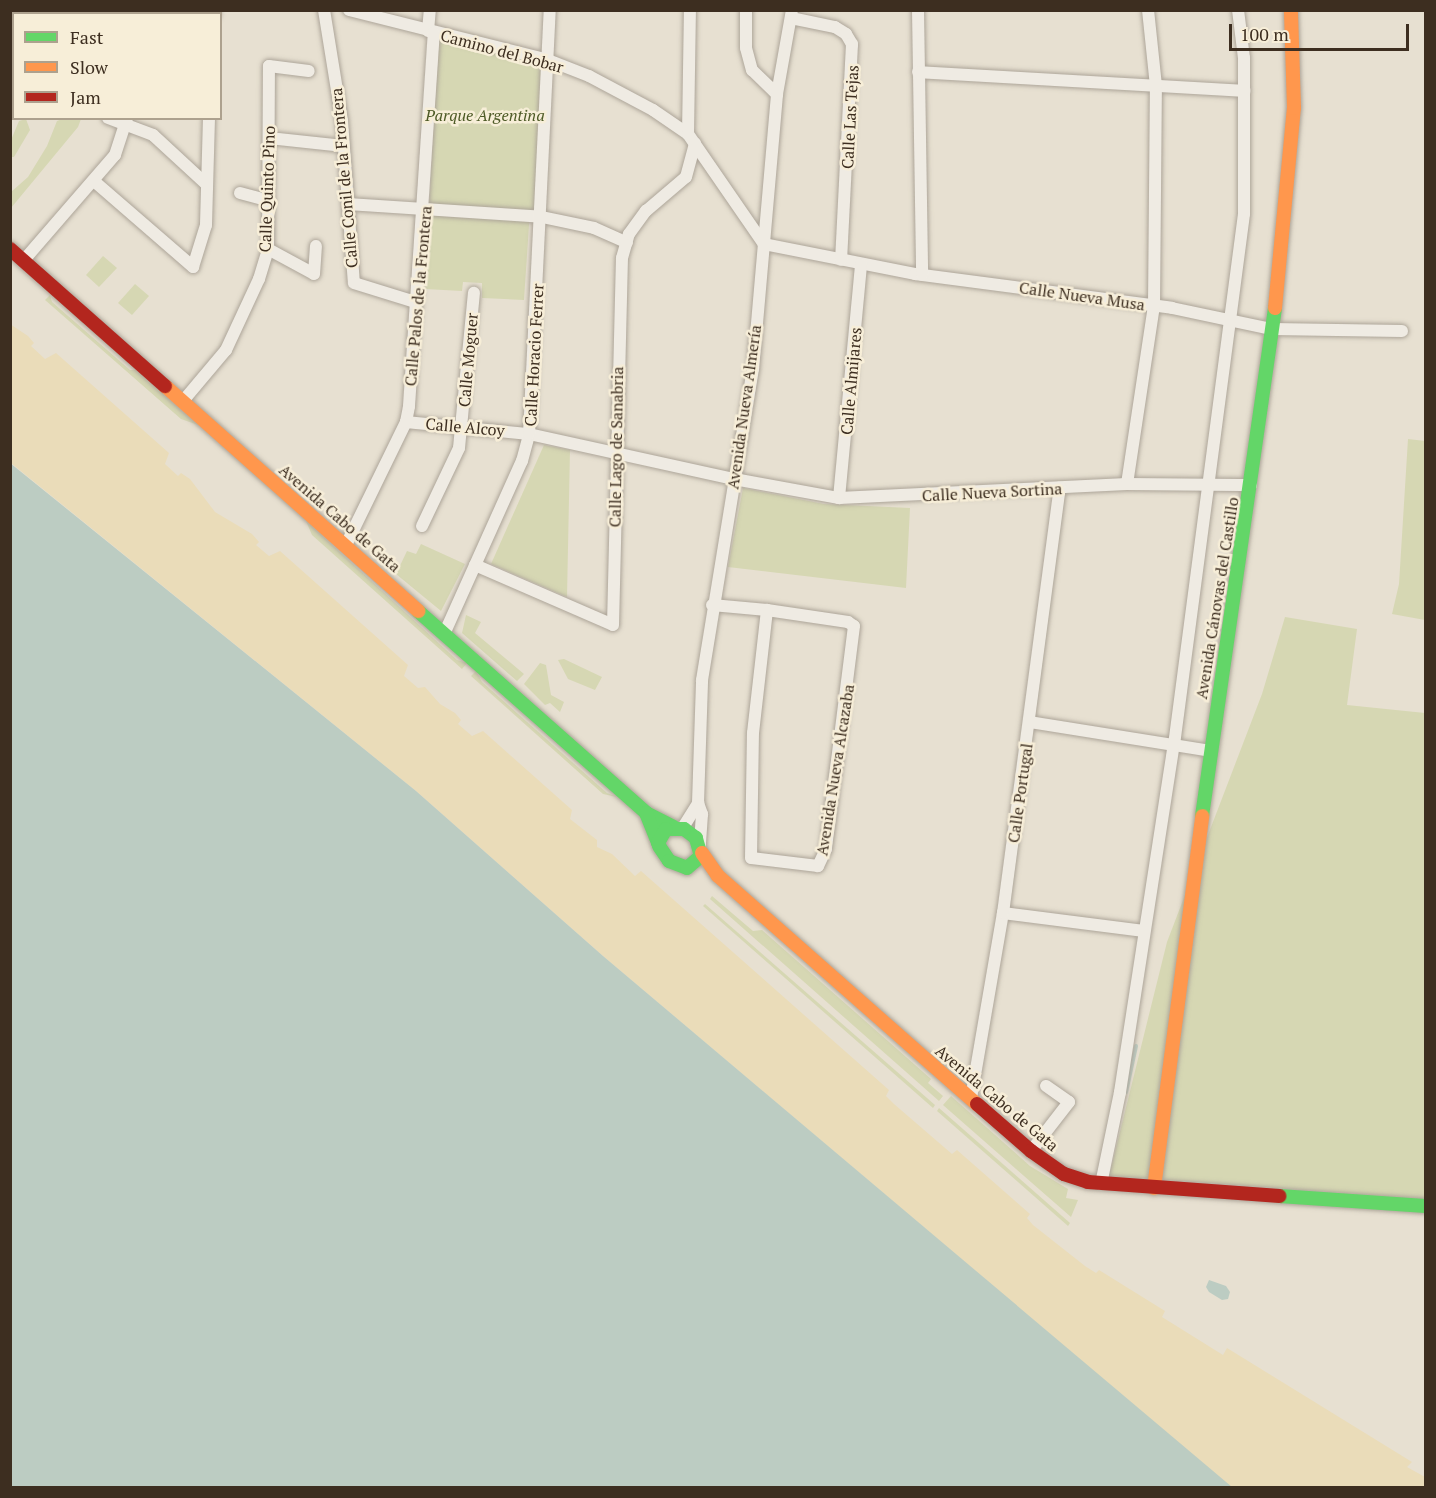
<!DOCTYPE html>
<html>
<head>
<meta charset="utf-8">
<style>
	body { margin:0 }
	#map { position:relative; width:1436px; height:1498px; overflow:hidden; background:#e7e0d1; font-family:"PT Serif",serif }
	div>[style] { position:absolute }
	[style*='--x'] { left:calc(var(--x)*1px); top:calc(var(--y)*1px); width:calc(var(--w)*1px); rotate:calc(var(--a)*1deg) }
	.green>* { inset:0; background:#d6d7b3 }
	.sand>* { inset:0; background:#eadcb9 }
	.water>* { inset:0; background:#bcccc2 }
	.stream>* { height:4px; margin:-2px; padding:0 2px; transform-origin:2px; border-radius:2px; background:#bcccc2 }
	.roads { filter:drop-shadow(0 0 2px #ada599) drop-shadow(0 0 2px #ada599) }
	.street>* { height:12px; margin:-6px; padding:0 6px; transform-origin:6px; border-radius:6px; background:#efebe3 }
	.fast>* { height:14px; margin:-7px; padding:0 7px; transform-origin:7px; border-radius:7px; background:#63d668 }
	.slow>* { height:14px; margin:-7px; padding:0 7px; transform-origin:7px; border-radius:7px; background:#ff974d }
	.jam>* { height:14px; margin:-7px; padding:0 7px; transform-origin:7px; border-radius:7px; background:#b3261e }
	span { translate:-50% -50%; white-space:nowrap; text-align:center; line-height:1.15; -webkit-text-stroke:5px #f7eed8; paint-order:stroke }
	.street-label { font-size:16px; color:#3d2e20 }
	.park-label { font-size:16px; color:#4d5a26; font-style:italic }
	.frame { position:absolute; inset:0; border:12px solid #3d2e20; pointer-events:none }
	.legend { position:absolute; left:12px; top:12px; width:210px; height:108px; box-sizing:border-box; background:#f7eed8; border:2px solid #ada18e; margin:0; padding:8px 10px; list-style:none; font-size:18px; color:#3d2e20 }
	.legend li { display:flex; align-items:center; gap:12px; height:30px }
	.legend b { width:30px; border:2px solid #ada18e }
	.scale { position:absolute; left:1229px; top:24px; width:180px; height:27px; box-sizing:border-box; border:3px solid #3d2e20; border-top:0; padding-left:8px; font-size:18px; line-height:21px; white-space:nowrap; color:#3d2e20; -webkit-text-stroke:4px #f7eed8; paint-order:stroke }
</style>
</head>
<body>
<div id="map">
	<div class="green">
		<i style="clip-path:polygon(438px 39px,540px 65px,539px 70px,544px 72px,535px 209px,530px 210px,524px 300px,482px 298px,482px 283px,463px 282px,462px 291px,425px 289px)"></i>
		<i style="clip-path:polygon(65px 118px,81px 119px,78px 127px,11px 208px,11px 192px,28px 177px,47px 146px,57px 121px)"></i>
		<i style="clip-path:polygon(26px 119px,30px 130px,14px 157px,11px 157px,11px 140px,19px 121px)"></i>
		<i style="clip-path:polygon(103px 256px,117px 268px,99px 287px,86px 275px)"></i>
		<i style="clip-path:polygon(135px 284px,149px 296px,132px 315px,118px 303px)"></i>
		<i style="clip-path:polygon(50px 295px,52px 302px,130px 370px,136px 370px,198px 425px,181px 419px,45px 300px)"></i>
		<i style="clip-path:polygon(1408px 439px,1425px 441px,1425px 620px,1392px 614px,1399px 584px)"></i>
		<i style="clip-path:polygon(544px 445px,570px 450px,567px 597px,491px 564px)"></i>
		<i style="clip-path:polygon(743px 488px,824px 504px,910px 508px,906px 588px,728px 567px)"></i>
		<i style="clip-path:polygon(306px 521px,457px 660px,467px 663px,462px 669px,312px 535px)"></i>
		<i style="clip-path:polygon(421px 544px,465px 564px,441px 611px,396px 574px,407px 551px,416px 554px)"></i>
		<i style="clip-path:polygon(466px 615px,481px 622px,475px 633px,524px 674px,517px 681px,462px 633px)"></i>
		<i style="clip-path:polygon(1285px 617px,1357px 629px,1347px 705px,1425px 713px,1425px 1199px,1109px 1176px,1167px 942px,1262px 694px)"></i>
		<i style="clip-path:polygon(564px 659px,602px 677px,595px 690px,568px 679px,558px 660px)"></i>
		<i style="clip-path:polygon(540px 663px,546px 665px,551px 695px,564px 702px,560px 712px,550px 703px,545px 705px,524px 684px)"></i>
		<i style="clip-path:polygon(476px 671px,482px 682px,607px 793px,617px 797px,603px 794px,471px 676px)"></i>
		<i style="clip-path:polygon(712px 896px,753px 931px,762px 930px,931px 1079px,928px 1083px,943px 1096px,939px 1101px,710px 899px)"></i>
		<i style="clip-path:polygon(705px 904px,935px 1105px,933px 1108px,703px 906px)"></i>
		<i style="clip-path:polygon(951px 1096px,1030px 1166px,1068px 1189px,1066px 1198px,1078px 1200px,1071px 1217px,943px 1105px)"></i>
		<i style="clip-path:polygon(939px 1108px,1070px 1223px,1068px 1226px,937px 1111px)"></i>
	</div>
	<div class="sand">
		<i style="clip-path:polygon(10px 324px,28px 336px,34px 343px,31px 346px,45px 359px,56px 353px,169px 453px,165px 464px,178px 476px,181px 473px,190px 479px,215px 512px,252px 534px,259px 542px,256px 545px,269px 556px,280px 551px,408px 665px,404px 676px,418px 688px,425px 687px,440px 704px,455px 713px,461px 720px,458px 724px,472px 736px,483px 731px,572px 810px,570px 819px,597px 840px,597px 847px,612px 854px,635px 876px,641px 871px,889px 1090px,886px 1096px,894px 1104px,952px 1154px,957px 1150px,1030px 1214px,1027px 1218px,1033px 1225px,1085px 1266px,1096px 1273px,1099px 1270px,1165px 1311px,1162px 1317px,1223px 1355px,1227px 1348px,1412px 1462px,1407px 1467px,1425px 1477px,1425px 1487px,1231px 1487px,603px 956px,416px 791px,11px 463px)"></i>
	</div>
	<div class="water">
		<i style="clip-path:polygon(10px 463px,416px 791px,603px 956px,1232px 1487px,11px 1487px)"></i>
		<i style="clip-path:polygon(1209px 1280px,1226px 1286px,1230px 1292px,1228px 1299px,1222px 1300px,1209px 1292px,1206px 1287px)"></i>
	</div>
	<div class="stream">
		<i style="--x:1126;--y:1092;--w:47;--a:-77.7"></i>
	</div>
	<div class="roads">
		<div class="street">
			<i style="--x:324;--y:10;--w:112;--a:80.8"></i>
			<i style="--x:342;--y:121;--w:162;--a:85.8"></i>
			<i style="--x:354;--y:283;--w:64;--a:17.3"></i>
			<i style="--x:349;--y:10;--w:205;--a:14.1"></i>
			<i style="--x:548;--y:60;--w:44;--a:21.3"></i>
			<i style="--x:589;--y:76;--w:72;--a:28"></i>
			<i style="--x:653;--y:110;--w:42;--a:34.4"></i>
			<i style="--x:688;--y:134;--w:134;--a:55.4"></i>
			<i style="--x:764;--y:244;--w:154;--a:11.2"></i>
			<i style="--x:915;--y:274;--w:259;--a:7.5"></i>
			<i style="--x:1172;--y:308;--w:102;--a:11.9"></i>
			<i style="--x:1272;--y:329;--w:130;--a:0.9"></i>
			<i style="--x:746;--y:10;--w:38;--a:90"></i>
			<i style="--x:746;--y:48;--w:23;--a:75"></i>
			<i style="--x:752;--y:70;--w:35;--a:44"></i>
			<i style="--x:918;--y:10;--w:265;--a:89.1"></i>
			<i style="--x:163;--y:14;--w:4;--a:-90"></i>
			<i style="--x:214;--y:14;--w:4;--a:-90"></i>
			<i style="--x:791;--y:18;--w:45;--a:11.6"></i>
			<i style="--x:835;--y:27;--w:13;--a:32"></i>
			<i style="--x:846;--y:34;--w:12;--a:59"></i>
			<i style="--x:852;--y:44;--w:216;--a:92.9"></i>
			<i style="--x:428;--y:31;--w:21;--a:-85"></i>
			<i style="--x:918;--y:72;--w:327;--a:3.3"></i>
			<i style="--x:108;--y:118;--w:48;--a:20.7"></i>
			<i style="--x:153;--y:135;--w:71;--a:42.7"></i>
			<i style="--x:688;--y:134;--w:124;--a:-89.1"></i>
			<i style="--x:269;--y:138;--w:75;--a:6.1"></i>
			<i style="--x:95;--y:182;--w:130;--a:40.9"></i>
			<i style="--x:193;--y:267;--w:44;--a:-72.8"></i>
			<i style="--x:206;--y:225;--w:107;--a:-88.4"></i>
			<i style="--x:240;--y:193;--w:30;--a:15"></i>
			<i style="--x:348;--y:204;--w:194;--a:3.8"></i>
			<i style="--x:542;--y:217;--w:53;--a:11.9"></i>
			<i style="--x:594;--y:228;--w:36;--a:24"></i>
			<i style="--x:268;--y:249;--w:52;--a:28.5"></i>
			<i style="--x:314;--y:274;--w:28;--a:-86"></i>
			<i style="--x:24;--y:260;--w:139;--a:-49.1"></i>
			<i style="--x:115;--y:155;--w:39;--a:-72"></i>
			<i style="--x:183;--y:401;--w:67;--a:-49.9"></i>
			<i style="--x:226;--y:350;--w:78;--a:-65.1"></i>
			<i style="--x:259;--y:279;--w:31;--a:-73"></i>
			<i style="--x:268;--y:249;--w:183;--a:-89.7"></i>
			<i style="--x:269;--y:66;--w:40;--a:7.1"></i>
			<i style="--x:406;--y:422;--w:124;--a:5.6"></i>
			<i style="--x:529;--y:434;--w:210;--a:12.4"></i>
			<i style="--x:734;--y:479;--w:107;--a:10.3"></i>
			<i style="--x:839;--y:498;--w:288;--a:-2.8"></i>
			<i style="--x:1127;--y:484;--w:124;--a:0.5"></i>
			<i style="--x:1127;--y:484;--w:180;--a:-81.4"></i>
			<i style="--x:1154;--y:306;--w:220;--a:-89.5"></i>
			<i style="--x:1156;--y:86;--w:76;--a:-96"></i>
			<i style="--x:839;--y:498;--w:235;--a:-84.6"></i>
			<i style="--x:422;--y:526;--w:86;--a:-64.6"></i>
			<i style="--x:459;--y:448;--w:156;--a:-84.5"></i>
			<i style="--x:346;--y:545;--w:137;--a:-64"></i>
			<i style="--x:406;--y:422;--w:16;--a:-79"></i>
			<i style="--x:409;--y:406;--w:374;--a:-86.2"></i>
			<i style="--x:475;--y:565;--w:150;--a:23.5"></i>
			<i style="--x:613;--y:625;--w:367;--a:-88.6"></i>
			<i style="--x:622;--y:258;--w:25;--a:-74"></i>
			<i style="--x:629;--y:234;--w:29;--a:-54"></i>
			<i style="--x:646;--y:211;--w:52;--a:-40.4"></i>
			<i style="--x:686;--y:177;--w:35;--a:-75"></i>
			<i style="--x:712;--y:605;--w:55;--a:5.2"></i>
			<i style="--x:767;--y:610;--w:82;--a:8.4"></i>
			<i style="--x:848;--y:622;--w:7;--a:34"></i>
			<i style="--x:854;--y:626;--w:225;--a:97.2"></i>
			<i style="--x:826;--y:849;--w:19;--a:115"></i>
			<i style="--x:818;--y:866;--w:67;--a:-173.2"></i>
			<i style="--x:751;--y:858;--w:125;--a:-89.1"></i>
			<i style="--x:753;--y:733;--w:124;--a:-83.5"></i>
			<i style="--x:445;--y:632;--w:188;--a:-65.8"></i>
			<i style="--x:522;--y:461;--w:28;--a:-75"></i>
			<i style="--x:529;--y:434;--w:425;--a:-87.2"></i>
			<i style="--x:1030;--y:722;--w:183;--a:9.1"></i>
			<i style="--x:698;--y:803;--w:12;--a:70"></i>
			<i style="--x:702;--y:814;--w:32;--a:94"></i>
			<i style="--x:682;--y:829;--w:31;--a:-58"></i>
			<i style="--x:698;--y:803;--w:123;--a:-88.1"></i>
			<i style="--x:702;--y:680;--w:315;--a:-80.7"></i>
			<i style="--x:753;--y:369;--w:276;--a:-85"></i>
			<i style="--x:777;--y:94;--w:85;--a:-79.9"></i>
			<i style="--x:1003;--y:913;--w:142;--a:7.3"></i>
			<i style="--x:971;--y:1098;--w:188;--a:-80.2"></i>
			<i style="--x:1003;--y:913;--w:429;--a:-82.4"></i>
			<i style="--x:1031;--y:1151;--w:62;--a:-52.2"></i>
			<i style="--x:1069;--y:1102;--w:28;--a:-145"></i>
			<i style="--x:1101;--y:1184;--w:94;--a:-78.3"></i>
			<i style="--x:1120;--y:1092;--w:351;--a:-81.2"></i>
			<i style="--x:1174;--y:745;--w:536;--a:-82.49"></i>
			<i style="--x:1244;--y:214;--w:156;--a:-90"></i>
			<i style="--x:1244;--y:58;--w:48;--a:-97.1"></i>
		</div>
		<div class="fast">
			<i style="--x:47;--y:14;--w:4;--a:-76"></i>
			<i style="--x:418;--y:611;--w:305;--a:41.5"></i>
			<i style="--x:646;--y:813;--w:31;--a:27"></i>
			<i style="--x:646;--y:813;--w:35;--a:68"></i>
			<i style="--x:659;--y:846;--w:18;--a:56"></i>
			<i style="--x:669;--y:861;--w:19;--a:21"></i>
			<i style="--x:687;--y:868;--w:18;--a:-41"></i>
			<i style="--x:701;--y:856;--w:19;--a:-106"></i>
			<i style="--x:696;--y:838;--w:15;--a:-143"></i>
			<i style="--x:684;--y:829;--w:18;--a:180"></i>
			<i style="--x:666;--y:829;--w:16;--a:120"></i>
			<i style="--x:1202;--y:816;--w:513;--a:-81.82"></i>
			<i style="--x:1279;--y:1196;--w:147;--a:3.9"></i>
		</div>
		<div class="slow">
			<i style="--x:10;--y:89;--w:7;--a:-56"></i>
			<i style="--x:1275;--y:308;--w:201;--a:-84.6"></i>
			<i style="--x:1294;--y:108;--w:98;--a:-91.8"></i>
			<i style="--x:165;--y:386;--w:339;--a:41.6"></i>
			<i style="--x:702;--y:853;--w:28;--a:55"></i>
			<i style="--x:718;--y:876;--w:345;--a:41.4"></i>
			<i style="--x:1154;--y:1188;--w:375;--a:-82.6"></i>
		</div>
		<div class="jam">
			<i style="--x:10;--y:249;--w:207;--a:41.5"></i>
			<i style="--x:977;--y:1104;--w:72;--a:41"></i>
			<i style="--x:1031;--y:1151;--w:40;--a:34.9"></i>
			<i style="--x:1064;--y:1174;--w:25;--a:18"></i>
			<i style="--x:1088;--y:1182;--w:192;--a:4.2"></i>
		</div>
	</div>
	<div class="street-label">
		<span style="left:502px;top:51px;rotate:15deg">Camino del Bobar</span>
		<span style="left:850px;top:117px;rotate:-87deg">Calle Las Tejas</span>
		<span style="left:344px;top:178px;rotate:-95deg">Calle Conil de la Frontera</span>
		<span style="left:267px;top:189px;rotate:-88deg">Calle Quinto Pino</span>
		<span style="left:418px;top:296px;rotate:-85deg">Calle Palos de la Frontera</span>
		<span style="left:1082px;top:296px;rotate:8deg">Calle Nueva Musa</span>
		<span style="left:534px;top:355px;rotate:-87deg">Calle Horacio Ferrer</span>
		<span style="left:468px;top:360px;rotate:-85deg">Calle Moguer</span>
		<span style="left:851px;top:381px;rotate:-85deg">Calle Almijares</span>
		<span style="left:744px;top:407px;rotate:-82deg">Avenida Nueva Almería</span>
		<span style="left:465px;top:427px;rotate:5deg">Calle Alcoy</span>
		<span style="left:616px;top:447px;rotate:-89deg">Calle Lago de Sanabria</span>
		<span style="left:992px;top:492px;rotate:-3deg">Calle Nueva Sortina</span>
		<span style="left:340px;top:518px;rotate:41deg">Avenida Cabo de Gata</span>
		<span style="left:1217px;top:598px;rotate:-81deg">Avenida Cánovas del Castillo</span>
		<span style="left:835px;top:770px;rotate:-81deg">Avenida Nueva Alcazaba</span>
		<span style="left:1020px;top:793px;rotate:-82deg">Calle Portugal</span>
		<span style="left:997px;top:1098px;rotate:40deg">Avenida Cabo de Gata</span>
	</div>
	<div class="park-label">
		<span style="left:485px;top:115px">Parque Argentina</span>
	</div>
	<div class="frame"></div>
	<ul class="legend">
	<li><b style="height:8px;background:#63d668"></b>Fast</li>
	<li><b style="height:8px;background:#ff974d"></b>Slow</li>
	<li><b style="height:8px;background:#b3261e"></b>Jam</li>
	</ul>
	<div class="scale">100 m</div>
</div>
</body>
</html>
